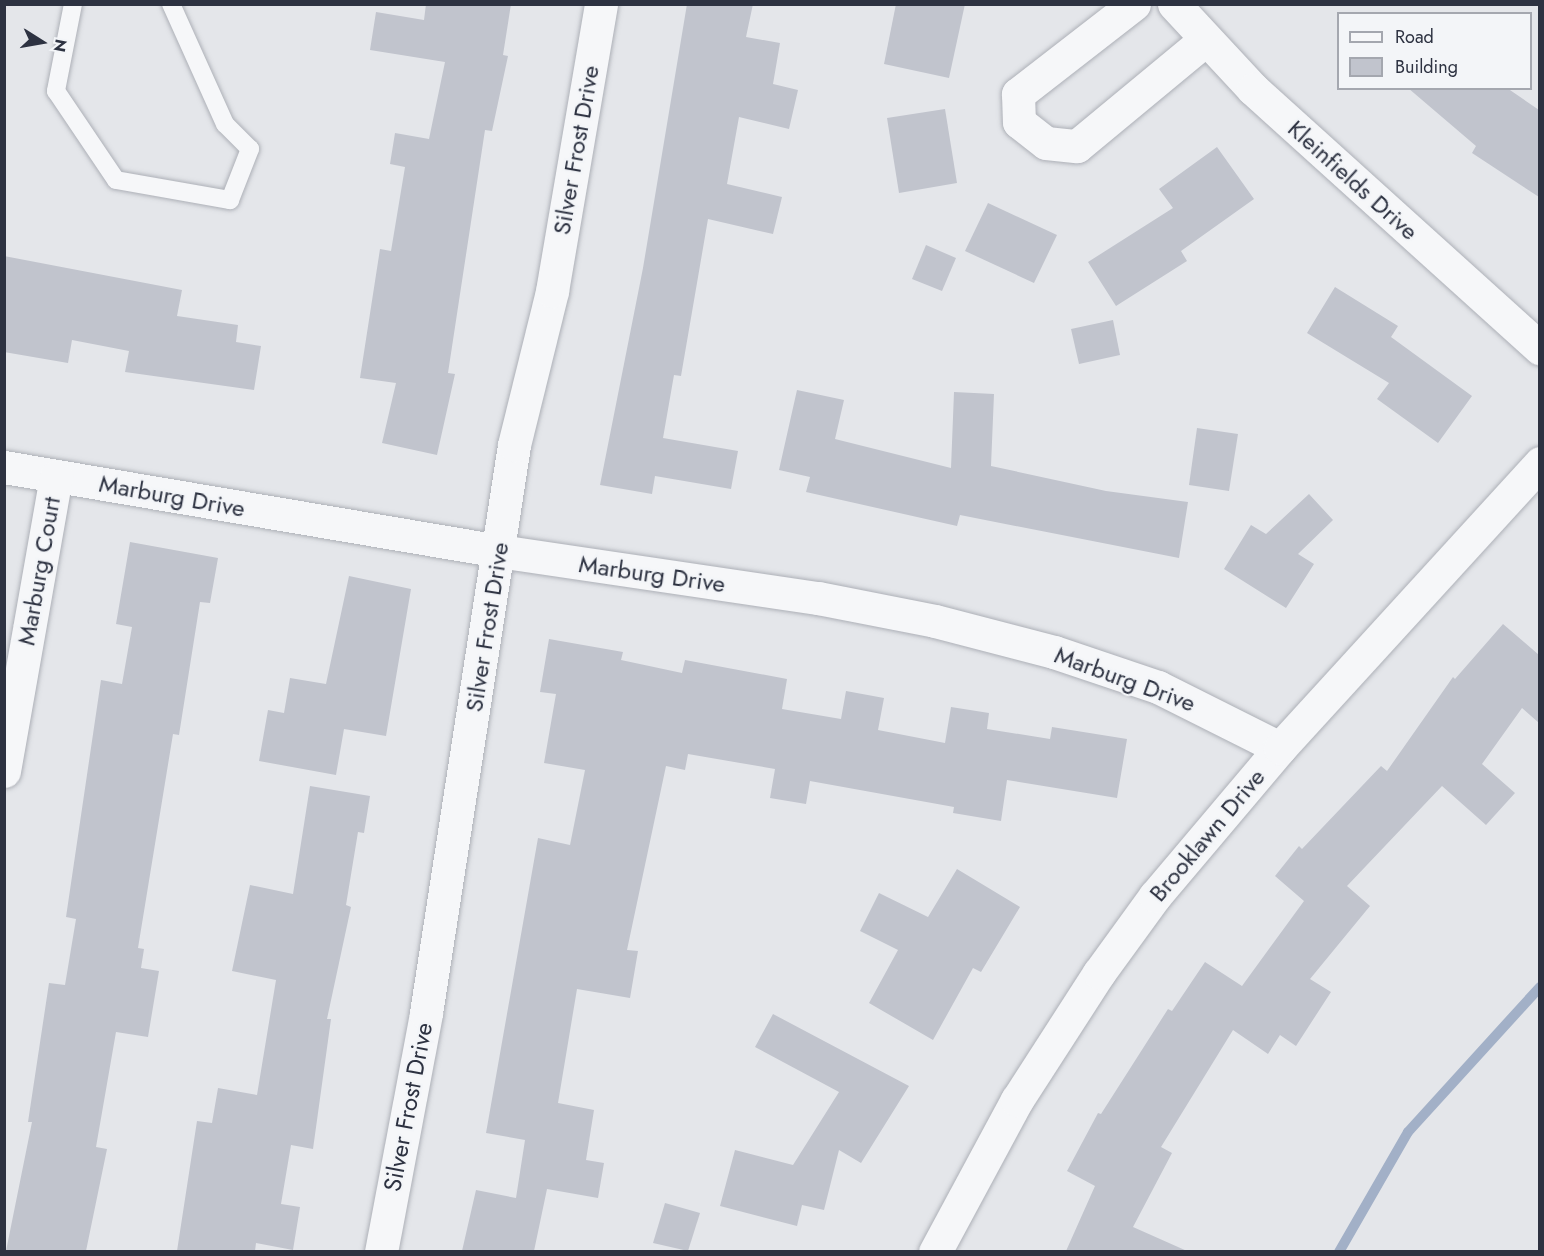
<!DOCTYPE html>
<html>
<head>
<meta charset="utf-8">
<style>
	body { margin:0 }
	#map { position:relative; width:1544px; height:1256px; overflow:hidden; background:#e4e6ea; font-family:Jost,sans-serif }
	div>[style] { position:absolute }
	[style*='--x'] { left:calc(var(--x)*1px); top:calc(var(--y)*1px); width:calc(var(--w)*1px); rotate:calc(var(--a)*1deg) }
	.stream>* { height:10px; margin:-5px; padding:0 5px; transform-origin:5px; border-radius:5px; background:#a2b0c7 }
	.building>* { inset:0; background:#c1c4cd }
	.roads { filter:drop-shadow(0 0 2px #adb0b7) drop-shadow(0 0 2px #adb0b7) }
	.service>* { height:18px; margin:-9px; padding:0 9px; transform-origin:9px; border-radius:9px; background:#f6f7f9 }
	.minor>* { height:33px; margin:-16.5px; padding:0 16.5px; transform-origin:16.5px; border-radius:16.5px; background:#f6f7f9 }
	span { translate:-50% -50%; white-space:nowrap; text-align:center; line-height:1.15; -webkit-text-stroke:4.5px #f3f5f8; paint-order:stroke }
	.street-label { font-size:24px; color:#2d3241 }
	.frame { position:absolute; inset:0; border:6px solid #2d3241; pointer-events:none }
	.legend { position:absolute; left:1337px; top:12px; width:195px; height:78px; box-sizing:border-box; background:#f3f5f8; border:2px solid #a4a7af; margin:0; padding:8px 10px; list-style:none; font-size:18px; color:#2d3241 }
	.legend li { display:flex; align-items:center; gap:12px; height:30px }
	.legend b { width:30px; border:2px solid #a4a7af }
	.north { position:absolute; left:12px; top:12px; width:60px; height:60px; -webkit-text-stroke:4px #f3f5f8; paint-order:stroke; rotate:101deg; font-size:16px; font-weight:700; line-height:24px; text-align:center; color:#2d3241 }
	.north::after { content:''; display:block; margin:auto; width:21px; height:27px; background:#2d3241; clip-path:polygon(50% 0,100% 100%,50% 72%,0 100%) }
</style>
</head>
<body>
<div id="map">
	<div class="stream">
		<i style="--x:1339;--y:1252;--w:138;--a:-60.1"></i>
		<i style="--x:1408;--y:1132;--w:196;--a:-47.7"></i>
	</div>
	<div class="building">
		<i style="clip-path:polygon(426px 4px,511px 4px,503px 55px,508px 56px,492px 131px,485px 130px,448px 373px,455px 374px,437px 455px,382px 443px,396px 383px,360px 378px,380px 249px,391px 251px,405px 167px,390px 164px,395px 133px,429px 139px,445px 62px,370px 50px,376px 12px,424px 20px)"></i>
		<i style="clip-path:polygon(687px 4px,753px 4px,746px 37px,780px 43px,773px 84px,798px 90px,789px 129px,739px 117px,727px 184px,782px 197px,773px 234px,708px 219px,681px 376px,674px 375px,663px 438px,738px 451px,731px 489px,655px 476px,652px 494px,600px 485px,643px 268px)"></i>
		<i style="clip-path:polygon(896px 4px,965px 4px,949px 78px,884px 64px)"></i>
		<i style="clip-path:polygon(1408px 88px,1507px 88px,1539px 110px,1539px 197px,1472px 153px,1476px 146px)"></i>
		<i style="clip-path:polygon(945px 109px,957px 183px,899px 193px,887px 118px)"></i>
		<i style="clip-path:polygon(1217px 147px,1254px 199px,1181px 251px,1187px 261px,1116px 306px,1088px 262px,1173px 208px,1159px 189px)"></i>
		<i style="clip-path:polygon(988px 203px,1057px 235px,1034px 283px,965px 251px)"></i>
		<i style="clip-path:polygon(926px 245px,956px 258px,942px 291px,912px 279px)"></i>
		<i style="clip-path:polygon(4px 256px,182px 290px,177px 316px,238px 325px,236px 342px,261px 346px,254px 390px,125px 372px,129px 351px,72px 340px,68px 363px,4px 352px)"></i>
		<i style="clip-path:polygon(1335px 287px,1398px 326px,1391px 337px,1472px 396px,1438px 443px,1377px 399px,1389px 383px,1307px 333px)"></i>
		<i style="clip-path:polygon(1113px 320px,1120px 355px,1079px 364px,1071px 329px)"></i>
		<i style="clip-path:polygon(797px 390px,844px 400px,835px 439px,951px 468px,954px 392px,994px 394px,991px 466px,1106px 491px,1188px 502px,1179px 558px,960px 515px,957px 526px,806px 492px,810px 477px,779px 470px)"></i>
		<i style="clip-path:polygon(1197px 428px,1238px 434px,1229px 491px,1189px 485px)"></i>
		<i style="clip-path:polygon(1309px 494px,1333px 520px,1298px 554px,1314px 564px,1286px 608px,1224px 569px,1251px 525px,1266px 534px)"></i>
		<i style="clip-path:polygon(130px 542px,218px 558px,210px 603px,200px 602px,179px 735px,173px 734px,138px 948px,144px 949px,141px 968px,159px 971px,148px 1037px,116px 1032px,96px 1147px,107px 1149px,86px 1251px,6px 1251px,32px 1122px,28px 1122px,49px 983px,65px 985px,76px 919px,66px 917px,101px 680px,122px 684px,132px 627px,116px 624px)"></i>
		<i style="clip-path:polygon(349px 576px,411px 589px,386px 736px,344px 729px,336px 775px,259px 761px,268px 710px,284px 713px,290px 678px,326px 684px)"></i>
		<i style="clip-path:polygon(1503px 624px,1539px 655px,1539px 723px,1522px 708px,1482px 764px,1515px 793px,1486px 825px,1442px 786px,1347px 886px,1370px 906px,1310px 979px,1331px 992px,1296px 1046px,1280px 1035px,1268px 1054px,1233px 1030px,1161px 1147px,1172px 1153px,1133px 1227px,1187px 1251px,1066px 1251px,1095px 1186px,1067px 1171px,1098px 1113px,1101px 1114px,1168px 1009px,1172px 1011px,1205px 962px,1242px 986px,1304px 901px,1275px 876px,1299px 846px,1302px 849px,1381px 766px,1387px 771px,1453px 677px,1455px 679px)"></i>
		<i style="clip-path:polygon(549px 639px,623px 652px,621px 660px,682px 673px,685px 660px,787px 679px,782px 709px,841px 719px,846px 691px,884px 698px,878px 730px,945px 743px,951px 707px,989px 713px,987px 729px,1050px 739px,1052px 727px,1127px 739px,1117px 798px,1007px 780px,1001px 821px,953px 813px,954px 807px,810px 781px,806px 804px,770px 798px,775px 769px,688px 754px,685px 770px,666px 766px,627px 950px,638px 951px,630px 998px,577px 989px,558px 1103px,594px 1110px,586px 1160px,604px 1163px,598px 1198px,547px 1189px,534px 1251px,462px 1251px,476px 1190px,516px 1198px,525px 1140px,486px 1133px,538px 838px,570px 845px,585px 770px,544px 763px,556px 694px,540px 692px)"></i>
		<i style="clip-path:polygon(310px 786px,370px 796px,364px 833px,358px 832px,346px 905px,351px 907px,327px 1019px,331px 1019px,313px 1149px,291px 1145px,281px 1204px,300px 1207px,293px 1250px,256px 1243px,255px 1251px,177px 1251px,197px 1121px,212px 1123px,218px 1088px,257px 1095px,276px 980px,232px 971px,250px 885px,293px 894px)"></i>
		<i style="clip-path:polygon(957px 869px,1020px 907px,981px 972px,973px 968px,933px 1040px,869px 1003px,898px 950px,860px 931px,879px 893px,928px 917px)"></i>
		<i style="clip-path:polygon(773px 1014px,909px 1086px,861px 1163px,839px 1150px,824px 1210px,802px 1205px,797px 1226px,720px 1206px,735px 1150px,793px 1165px,839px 1092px,755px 1047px)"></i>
		<i style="clip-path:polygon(665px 1203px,700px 1213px,688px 1251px,653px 1243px)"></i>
	</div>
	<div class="roads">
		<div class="service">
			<i style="--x:73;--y:4;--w:89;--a:101.1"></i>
			<i style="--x:56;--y:91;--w:107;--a:56"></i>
			<i style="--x:116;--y:180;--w:116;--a:10"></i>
			<i style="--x:230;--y:200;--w:55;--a:-68.6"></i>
			<i style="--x:250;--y:149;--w:35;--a:-135"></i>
			<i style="--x:225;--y:124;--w:132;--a:-114.2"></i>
		</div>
		<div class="minor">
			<i style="--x:1134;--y:4;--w:147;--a:142.2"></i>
			<i style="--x:1018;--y:94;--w:28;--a:88"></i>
			<i style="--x:1019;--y:122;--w:34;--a:38"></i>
			<i style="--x:1046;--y:143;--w:31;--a:6"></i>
			<i style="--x:1077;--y:146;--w:165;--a:-39.6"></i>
			<i style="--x:1174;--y:4;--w:116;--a:47.1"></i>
			<i style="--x:1253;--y:89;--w:387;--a:42.1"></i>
			<i style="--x:4;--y:467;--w:502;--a:9.63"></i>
			<i style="--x:499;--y:551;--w:322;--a:8.4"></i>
			<i style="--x:818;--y:598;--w:119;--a:11.1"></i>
			<i style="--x:935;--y:621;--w:123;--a:14.6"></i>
			<i style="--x:1054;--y:652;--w:110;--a:18.6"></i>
			<i style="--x:1158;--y:687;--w:136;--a:26.6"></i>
			<i style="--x:4;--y:771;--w:299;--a:-80"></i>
			<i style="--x:381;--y:1252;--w:243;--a:-79.3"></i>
			<i style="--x:426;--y:1013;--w:575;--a:-81.19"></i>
			<i style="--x:514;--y:445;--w:159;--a:-76.1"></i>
			<i style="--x:552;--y:291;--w:291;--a:-80.3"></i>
			<i style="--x:935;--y:1252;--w:173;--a:-61.7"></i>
			<i style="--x:1017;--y:1100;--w:151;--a:-57.2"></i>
			<i style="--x:1099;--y:973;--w:95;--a:-54"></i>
			<i style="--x:1155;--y:896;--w:194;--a:-49.8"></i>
			<i style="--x:1280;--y:748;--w:386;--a:-47.6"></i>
		</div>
	</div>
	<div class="street-label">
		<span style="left:576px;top:150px;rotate:-80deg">Silver Frost Drive</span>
		<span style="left:1353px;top:180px;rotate:42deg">Kleinfields Drive</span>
		<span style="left:172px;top:496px;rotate:10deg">Marburg Drive</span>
		<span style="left:39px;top:571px;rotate:-80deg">Marburg Court</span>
		<span style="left:652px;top:574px;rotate:8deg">Marburg Drive</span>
		<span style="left:487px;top:627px;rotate:-81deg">Silver Frost Drive</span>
		<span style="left:1125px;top:679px;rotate:20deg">Marburg Drive</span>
		<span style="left:1207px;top:835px;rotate:-50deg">Brooklawn Drive</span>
		<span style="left:408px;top:1107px;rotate:-79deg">Silver Frost Drive</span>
	</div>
	<div class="frame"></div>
	<ul class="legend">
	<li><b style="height:8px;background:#f6f7f9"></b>Road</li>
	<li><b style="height:16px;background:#c1c4cd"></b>Building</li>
	</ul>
	<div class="north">N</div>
</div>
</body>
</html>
